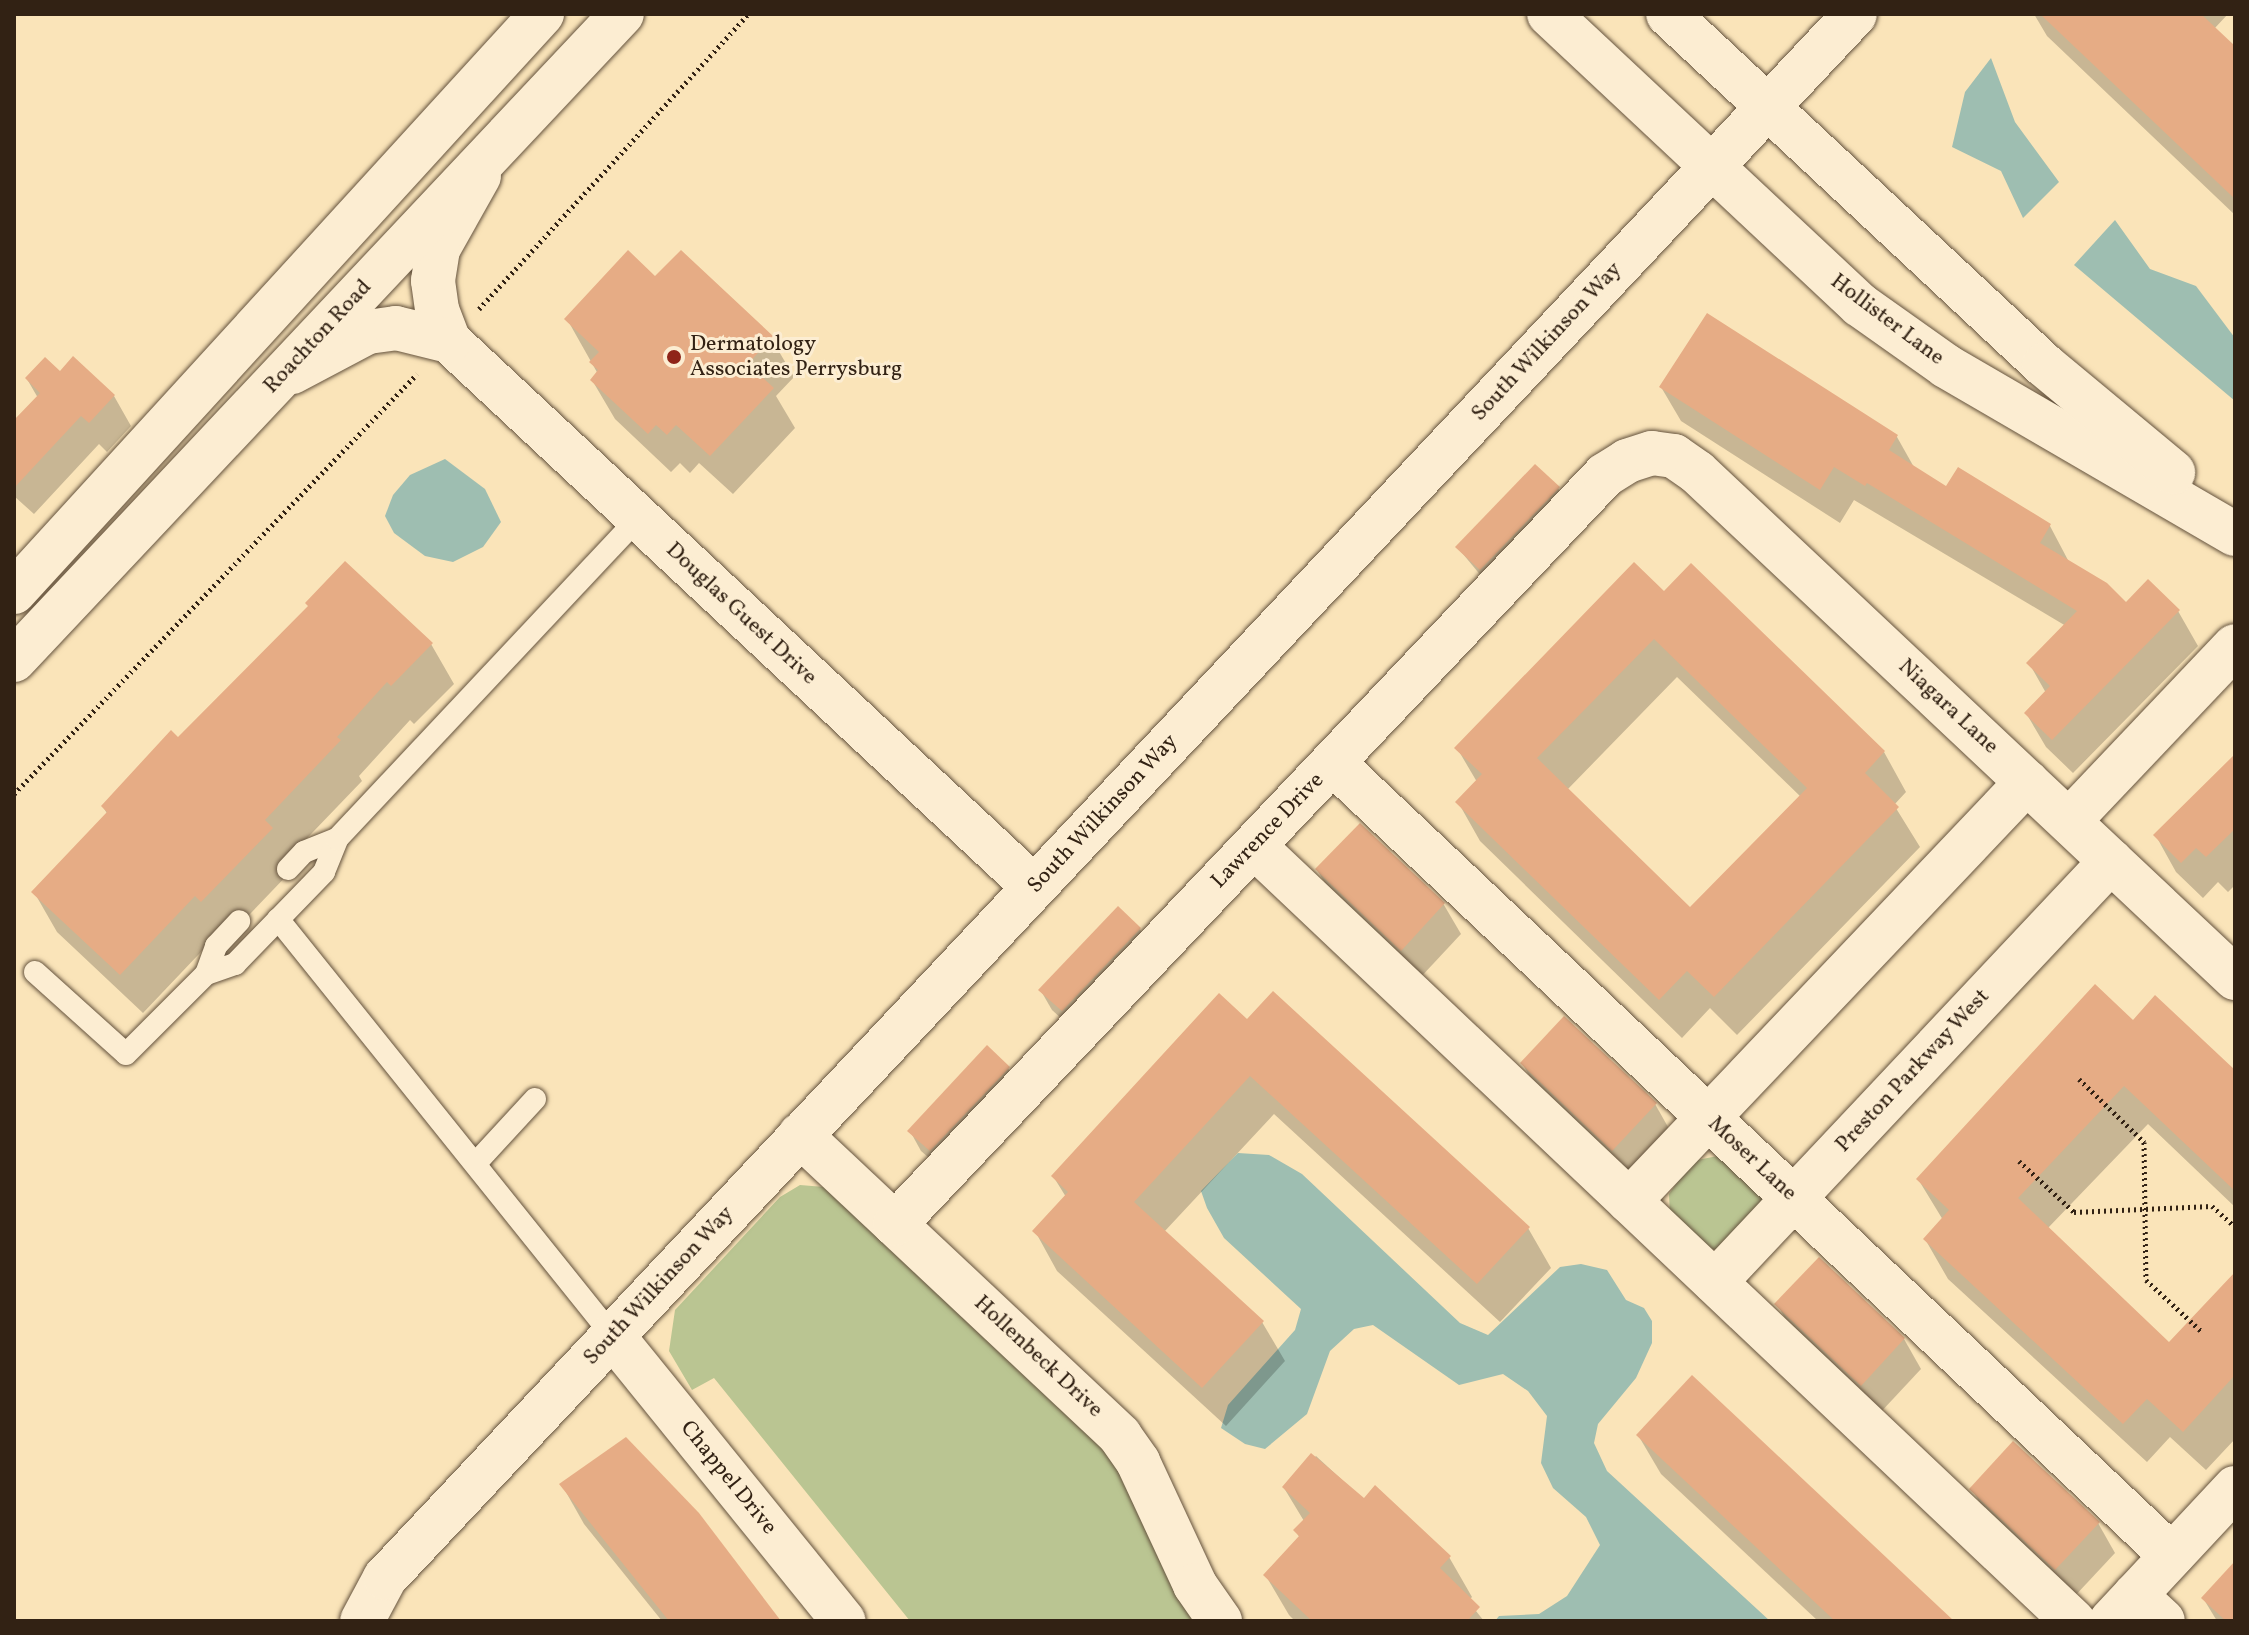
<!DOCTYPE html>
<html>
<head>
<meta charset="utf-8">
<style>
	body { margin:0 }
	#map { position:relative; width:2249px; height:1635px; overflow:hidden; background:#fae4b9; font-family:Vollkorn,serif }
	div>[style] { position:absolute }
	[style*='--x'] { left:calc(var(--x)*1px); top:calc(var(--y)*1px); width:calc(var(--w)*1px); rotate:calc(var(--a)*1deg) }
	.green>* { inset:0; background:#bac592 }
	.water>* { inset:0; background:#9ebeb1 }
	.shadow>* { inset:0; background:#0003 }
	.building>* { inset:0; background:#e6ac85 }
	.path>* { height:5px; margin-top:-2.5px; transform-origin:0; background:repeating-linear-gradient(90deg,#322214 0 2px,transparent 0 6px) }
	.roads { filter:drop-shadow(0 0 2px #64523d) drop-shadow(0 0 2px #64523d) }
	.service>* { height:22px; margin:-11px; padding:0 11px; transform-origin:11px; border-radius:11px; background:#fcedd2 }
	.minor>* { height:44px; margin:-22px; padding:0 22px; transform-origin:22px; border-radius:22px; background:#fcedd2 }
	.tertiary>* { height:44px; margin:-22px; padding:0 22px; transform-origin:22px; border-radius:22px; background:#fcedd2 }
	.dots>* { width:22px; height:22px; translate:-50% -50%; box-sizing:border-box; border:4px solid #fcedd2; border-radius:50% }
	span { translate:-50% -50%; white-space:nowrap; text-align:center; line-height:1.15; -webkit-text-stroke:6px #fcedd2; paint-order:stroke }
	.street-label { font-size:22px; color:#322214 }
	.poi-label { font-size:22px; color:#322214 }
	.left { translate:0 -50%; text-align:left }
	.frame { position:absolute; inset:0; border:16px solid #322214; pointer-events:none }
</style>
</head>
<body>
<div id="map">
	<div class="green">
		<i style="clip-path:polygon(1723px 1155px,1761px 1187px,1764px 1208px,1720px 1249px,1710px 1249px,1670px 1216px,1669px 1194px,1692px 1161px)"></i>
		<i style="clip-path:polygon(800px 1185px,824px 1187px,1112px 1457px,1198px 1621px,910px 1621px,714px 1378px,692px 1390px,669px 1351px,675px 1310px,780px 1197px)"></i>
	</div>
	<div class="water">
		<i style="clip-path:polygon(1991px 58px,2015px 122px,2059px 182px,2023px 218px,2001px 171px,1952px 147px,1965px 92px)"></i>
		<i style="clip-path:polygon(2115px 220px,2150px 269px,2196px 286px,2235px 338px,2235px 401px,2074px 265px)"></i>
		<i style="clip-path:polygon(445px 459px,485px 489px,501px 522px,483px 547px,453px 562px,425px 556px,394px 533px,385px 516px,393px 495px,410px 475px)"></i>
		<i style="clip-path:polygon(1238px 1153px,1269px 1155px,1302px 1174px,1460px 1323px,1488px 1335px,1560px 1267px,1581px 1264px,1607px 1270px,1626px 1300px,1644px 1308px,1652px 1321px,1652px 1343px,1636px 1378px,1598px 1424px,1594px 1443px,1607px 1471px,1770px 1621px,1495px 1621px,1499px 1616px,1539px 1614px,1567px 1596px,1600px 1545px,1586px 1517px,1553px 1488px,1541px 1463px,1547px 1416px,1528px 1391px,1503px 1374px,1459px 1385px,1373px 1325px,1354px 1329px,1330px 1351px,1307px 1414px,1265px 1449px,1245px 1444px,1221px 1428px,1228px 1405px,1295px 1330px,1301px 1309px,1224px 1238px,1207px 1208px,1201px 1191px)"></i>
	</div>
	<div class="shadow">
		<i style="clip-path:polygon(2034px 14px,2228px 14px,2214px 29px,2235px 49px,2235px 215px,2047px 36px)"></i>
		<i style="clip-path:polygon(656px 279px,771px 338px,794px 377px,776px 396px,795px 428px,733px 494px,699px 463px,690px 473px,680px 463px,671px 472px,615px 419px,592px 380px,598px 374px,567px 319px)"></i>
		<i style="clip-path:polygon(60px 374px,114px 396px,131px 426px,107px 452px,99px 444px,34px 514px,14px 496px,14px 423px,38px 398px,27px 379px)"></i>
		<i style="clip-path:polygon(1661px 387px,1897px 437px,1915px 469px,1947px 489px,2050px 526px,2069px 562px,2126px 605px,2178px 611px,2198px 646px,2073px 773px,2046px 747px,2026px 713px,2046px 693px,2029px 663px,2066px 626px,1854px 500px,1840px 523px,1681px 421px)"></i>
		<i style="clip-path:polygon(1558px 488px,1569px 508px,1492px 589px,1458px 548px)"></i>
		<i style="clip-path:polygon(evenodd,1691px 566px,1884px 752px,1906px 792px,1894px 805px,1920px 847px,1737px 1035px,1710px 1008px,1682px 1038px,1480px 841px,1458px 802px,1477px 782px,1457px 748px,1664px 594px,1691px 566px,1677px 677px,1801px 797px,1690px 910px,1567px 790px,1677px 677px)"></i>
		<i style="clip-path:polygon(431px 644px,454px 684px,414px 724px,410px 720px,359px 776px,362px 781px,288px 858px,294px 868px,225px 940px,218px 934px,143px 1013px,57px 932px,34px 892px,108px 815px,103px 807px,178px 740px)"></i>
		<i style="clip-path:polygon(2235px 757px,2235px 885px,2228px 892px,2218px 882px,2203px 898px,2176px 872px,2156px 836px)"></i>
		<i style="clip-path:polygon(1360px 826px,1444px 905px,1461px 934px,1419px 979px,1335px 899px,1317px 870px)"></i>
		<i style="clip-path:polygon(1140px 929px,1151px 949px,1074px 1030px,1052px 1010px,1041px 991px)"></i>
		<i style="clip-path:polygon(1247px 1022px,1528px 1228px,1551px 1268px,1500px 1322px,1274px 1114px,1164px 1232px,1262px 1322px,1285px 1361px,1226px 1426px,1057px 1271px,1035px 1231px,1066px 1197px,1053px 1176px)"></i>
		<i style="clip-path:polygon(2133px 1023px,2235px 1072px,2235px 1207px,2148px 1124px,2047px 1229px,2169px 1344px,2235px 1275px,2235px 1439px,2206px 1470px,2170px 1437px,2147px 1462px,1948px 1279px,1925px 1239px,1943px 1220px,1918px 1179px)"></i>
		<i style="clip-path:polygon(1522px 1063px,1655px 1104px,1672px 1134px,1630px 1179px,1539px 1093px)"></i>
		<i style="clip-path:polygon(1008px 1068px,1019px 1088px,942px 1169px,921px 1151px,910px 1131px)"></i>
		<i style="clip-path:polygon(1777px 1304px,1904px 1339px,1921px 1369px,1879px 1414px,1794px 1334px)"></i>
		<i style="clip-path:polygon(1638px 1435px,1951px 1621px,1818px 1621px,1661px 1474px)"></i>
		<i style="clip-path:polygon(1316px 1456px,1364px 1500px,1449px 1557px,1472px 1597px,1468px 1601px,1484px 1621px,1295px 1621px,1289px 1615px,1266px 1576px,1300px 1538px,1295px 1530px,1304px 1521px,1284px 1488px)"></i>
		<i style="clip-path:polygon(562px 1485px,779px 1621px,662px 1621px,584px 1524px)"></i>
		<i style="clip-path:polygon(1972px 1489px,2098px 1523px,2115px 1553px,2073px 1598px,1989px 1519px)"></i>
		<i style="clip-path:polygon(2235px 1590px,2235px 1621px,2217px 1621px,2203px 1598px)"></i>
	</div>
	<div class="building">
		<i style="clip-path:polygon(2040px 14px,2201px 14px,2235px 46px,2235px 199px)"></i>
		<i style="clip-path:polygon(628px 250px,655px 276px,681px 250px,773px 336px,748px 364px,774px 388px,710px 456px,676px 425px,667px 435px,656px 425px,648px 434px,590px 380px,598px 370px,589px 362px,599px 352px,564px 319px)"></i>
		<i style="clip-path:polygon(1707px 313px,1898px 435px,1889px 450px,1946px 486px,1958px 467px,2051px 524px,2040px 543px,2107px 583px,2126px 602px,2148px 579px,2180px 610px,2052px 740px,2024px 713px,2050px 686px,2026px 663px,2077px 611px,1867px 483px,1865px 486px,1834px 467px,1820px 490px,1659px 387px)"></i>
		<i style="clip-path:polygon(73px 356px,115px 395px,89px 423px,81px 416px,14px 488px,14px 420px,40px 393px,25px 378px,45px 357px,60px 371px)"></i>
		<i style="clip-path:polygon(1535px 464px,1560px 487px,1480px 570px,1455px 547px)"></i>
		<i style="clip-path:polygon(345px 561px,433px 643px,391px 686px,387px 682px,337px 737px,341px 740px,265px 820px,273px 828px,201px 902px,195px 896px,120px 975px,31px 892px,107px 812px,101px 806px,171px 730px,178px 737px,308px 606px,305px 603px)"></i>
		<i style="clip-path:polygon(evenodd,1634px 562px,1664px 591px,1691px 563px,1885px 751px,1865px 773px,1899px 807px,1714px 997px,1687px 971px,1659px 1000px,1455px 802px,1482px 774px,1454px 748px,1634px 562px,1654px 639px,1807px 788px,1690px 907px,1537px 758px,1654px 639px)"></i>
		<i style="clip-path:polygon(2235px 754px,2235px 829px,2206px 857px,2196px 848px,2181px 863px,2153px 835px)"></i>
		<i style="clip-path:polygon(1360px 823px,1445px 903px,1401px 951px,1315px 869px)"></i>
		<i style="clip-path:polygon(1118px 906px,1141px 928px,1062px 1011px,1038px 990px)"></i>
		<i style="clip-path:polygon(2095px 984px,2133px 1020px,2155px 995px,2235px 1070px,2235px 1191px,2124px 1086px,2018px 1198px,2169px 1342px,2235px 1272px,2235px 1375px,2183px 1432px,2147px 1399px,2123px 1424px,1923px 1239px,1949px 1210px,1916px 1179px)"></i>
		<i style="clip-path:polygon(1273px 991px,1530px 1227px,1477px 1284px,1250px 1076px,1134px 1202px,1264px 1321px,1202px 1388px,1032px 1231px,1068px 1192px,1051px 1176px,1219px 993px,1247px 1019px)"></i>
		<i style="clip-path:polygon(1564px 1016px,1657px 1103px,1612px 1151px,1520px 1063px)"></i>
		<i style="clip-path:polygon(987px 1045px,1010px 1067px,930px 1151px,907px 1131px)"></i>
		<i style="clip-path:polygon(1819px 1257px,1905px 1338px,1861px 1386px,1774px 1304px)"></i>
		<i style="clip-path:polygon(1692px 1375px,1954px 1621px,1835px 1621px,1636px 1435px)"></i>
		<i style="clip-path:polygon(626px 1437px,699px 1513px,781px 1621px,669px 1621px,559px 1484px)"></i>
		<i style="clip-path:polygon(2013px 1441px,2100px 1522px,2055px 1570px,1969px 1489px)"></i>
		<i style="clip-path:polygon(1311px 1453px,1364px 1498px,1375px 1485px,1451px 1556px,1440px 1568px,1480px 1607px,1467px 1621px,1312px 1621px,1263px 1575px,1299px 1536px,1293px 1530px,1310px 1513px,1282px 1487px)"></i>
		<i style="clip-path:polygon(2235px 1561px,2235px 1621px,2226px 1621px,2201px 1598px)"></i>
	</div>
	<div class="path">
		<i style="--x:479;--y:309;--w:399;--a:-47.6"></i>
		<i style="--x:14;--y:794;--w:582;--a:-46.18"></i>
		<i style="--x:2079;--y:1079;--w:91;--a:44.1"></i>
		<i style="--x:2144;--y:1142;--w:138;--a:89.2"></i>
		<i style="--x:2146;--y:1280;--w:75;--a:42.8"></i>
		<i style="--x:2019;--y:1161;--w:75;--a:42.8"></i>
		<i style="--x:2074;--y:1212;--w:138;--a:-2.5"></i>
		<i style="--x:2212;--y:1206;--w:31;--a:42"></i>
	</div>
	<div class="roads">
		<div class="service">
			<i style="--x:288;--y:869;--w:23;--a:-47"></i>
			<i style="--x:304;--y:852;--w:35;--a:-22"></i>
			<i style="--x:278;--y:919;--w:533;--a:51.24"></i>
			<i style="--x:35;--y:972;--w:122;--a:42"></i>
			<i style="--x:126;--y:1054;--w:113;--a:-45"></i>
			<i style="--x:206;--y:974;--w:30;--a:-70"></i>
			<i style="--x:216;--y:946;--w:34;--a:-47"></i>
			<i style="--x:206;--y:974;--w:31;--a:-19"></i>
			<i style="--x:235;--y:964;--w:128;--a:-45.9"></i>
			<i style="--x:324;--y:872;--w:35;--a:-68"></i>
			<i style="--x:337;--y:839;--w:439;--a:-46.8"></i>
			<i style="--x:476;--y:1163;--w:87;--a:-47.3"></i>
		</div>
		<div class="minor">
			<i style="--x:1549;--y:14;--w:426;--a:43.1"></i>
			<i style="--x:1860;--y:305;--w:105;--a:35.3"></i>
			<i style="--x:1946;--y:366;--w:334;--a:30.2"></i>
			<i style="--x:1668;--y:14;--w:514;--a:43.03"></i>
			<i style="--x:2044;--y:365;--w:168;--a:39.7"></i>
			<i style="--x:479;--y:176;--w:84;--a:119.3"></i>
			<i style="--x:438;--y:249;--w:32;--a:99"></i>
			<i style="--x:433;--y:281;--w:29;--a:82"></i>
			<i style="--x:437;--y:310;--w:33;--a:69"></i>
			<i style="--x:449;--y:341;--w:800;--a:43.03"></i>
			<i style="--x:292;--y:372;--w:86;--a:-27.8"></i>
			<i style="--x:368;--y:332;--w:28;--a:-8"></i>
			<i style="--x:396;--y:328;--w:55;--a:13.8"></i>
			<i style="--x:1333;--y:763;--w:1154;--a:43.39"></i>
			<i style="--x:2069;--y:821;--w:241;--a:-46.5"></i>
			<i style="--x:1254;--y:846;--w:1128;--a:43.42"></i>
			<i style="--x:800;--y:1135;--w:439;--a:43.2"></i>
			<i style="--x:1120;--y:1436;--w:32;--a:55"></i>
			<i style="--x:1138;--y:1462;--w:136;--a:65.1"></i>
			<i style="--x:1195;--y:1585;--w:44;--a:55.2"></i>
			<i style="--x:1629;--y:1201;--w:578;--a:-46.47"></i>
			<i style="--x:895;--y:1224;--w:1032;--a:-46.53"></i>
			<i style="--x:1605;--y:475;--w:26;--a:-32"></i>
			<i style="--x:1627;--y:461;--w:26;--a:-18"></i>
			<i style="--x:1652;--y:453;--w:22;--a:8"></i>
			<i style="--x:1674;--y:456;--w:28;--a:35"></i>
			<i style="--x:1697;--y:472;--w:739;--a:43.24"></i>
			<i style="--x:1715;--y:1282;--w:578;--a:-46.75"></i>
			<i style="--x:612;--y:1335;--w:368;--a:51"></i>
			<i style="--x:2135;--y:1595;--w:38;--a:43"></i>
			<i style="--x:362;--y:1621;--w:49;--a:-61.9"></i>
			<i style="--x:385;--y:1578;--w:2146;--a:-46.77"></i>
			<i style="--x:2111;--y:1621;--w:182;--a:-47"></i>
		</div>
		<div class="tertiary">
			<i style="--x:14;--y:592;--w:783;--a:-47.59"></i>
			<i style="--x:14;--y:660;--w:887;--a:-46.74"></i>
		</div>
	</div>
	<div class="dots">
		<i style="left:674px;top:357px;background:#8f2418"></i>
	</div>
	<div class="street-label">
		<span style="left:1887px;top:320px;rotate:37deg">Hollister Lane</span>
		<span style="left:318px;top:337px;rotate:-47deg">Roachton Road</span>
		<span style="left:1547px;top:342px;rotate:-47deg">South Wilkinson Way</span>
		<span style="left:741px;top:614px;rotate:43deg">Douglas Guest Drive</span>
		<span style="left:1948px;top:707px;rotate:43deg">Niagara Lane</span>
		<span style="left:1103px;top:814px;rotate:-47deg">South Wilkinson Way</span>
		<span style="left:1268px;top:831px;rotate:-46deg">Lawrence Drive</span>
		<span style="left:1913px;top:1071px;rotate:-47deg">Preston Parkway West</span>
		<span style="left:1752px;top:1159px;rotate:43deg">Moser Lane</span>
		<span style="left:659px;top:1286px;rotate:-47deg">South Wilkinson Way</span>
		<span style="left:1038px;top:1357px;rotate:43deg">Hollenbeck Drive</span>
		<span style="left:728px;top:1478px;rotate:51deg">Chappel Drive</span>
	</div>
	<div class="poi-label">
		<span class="left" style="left:690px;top:357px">Dermatology<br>Associates Perrysburg</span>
	</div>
	<div class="frame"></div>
</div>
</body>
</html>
